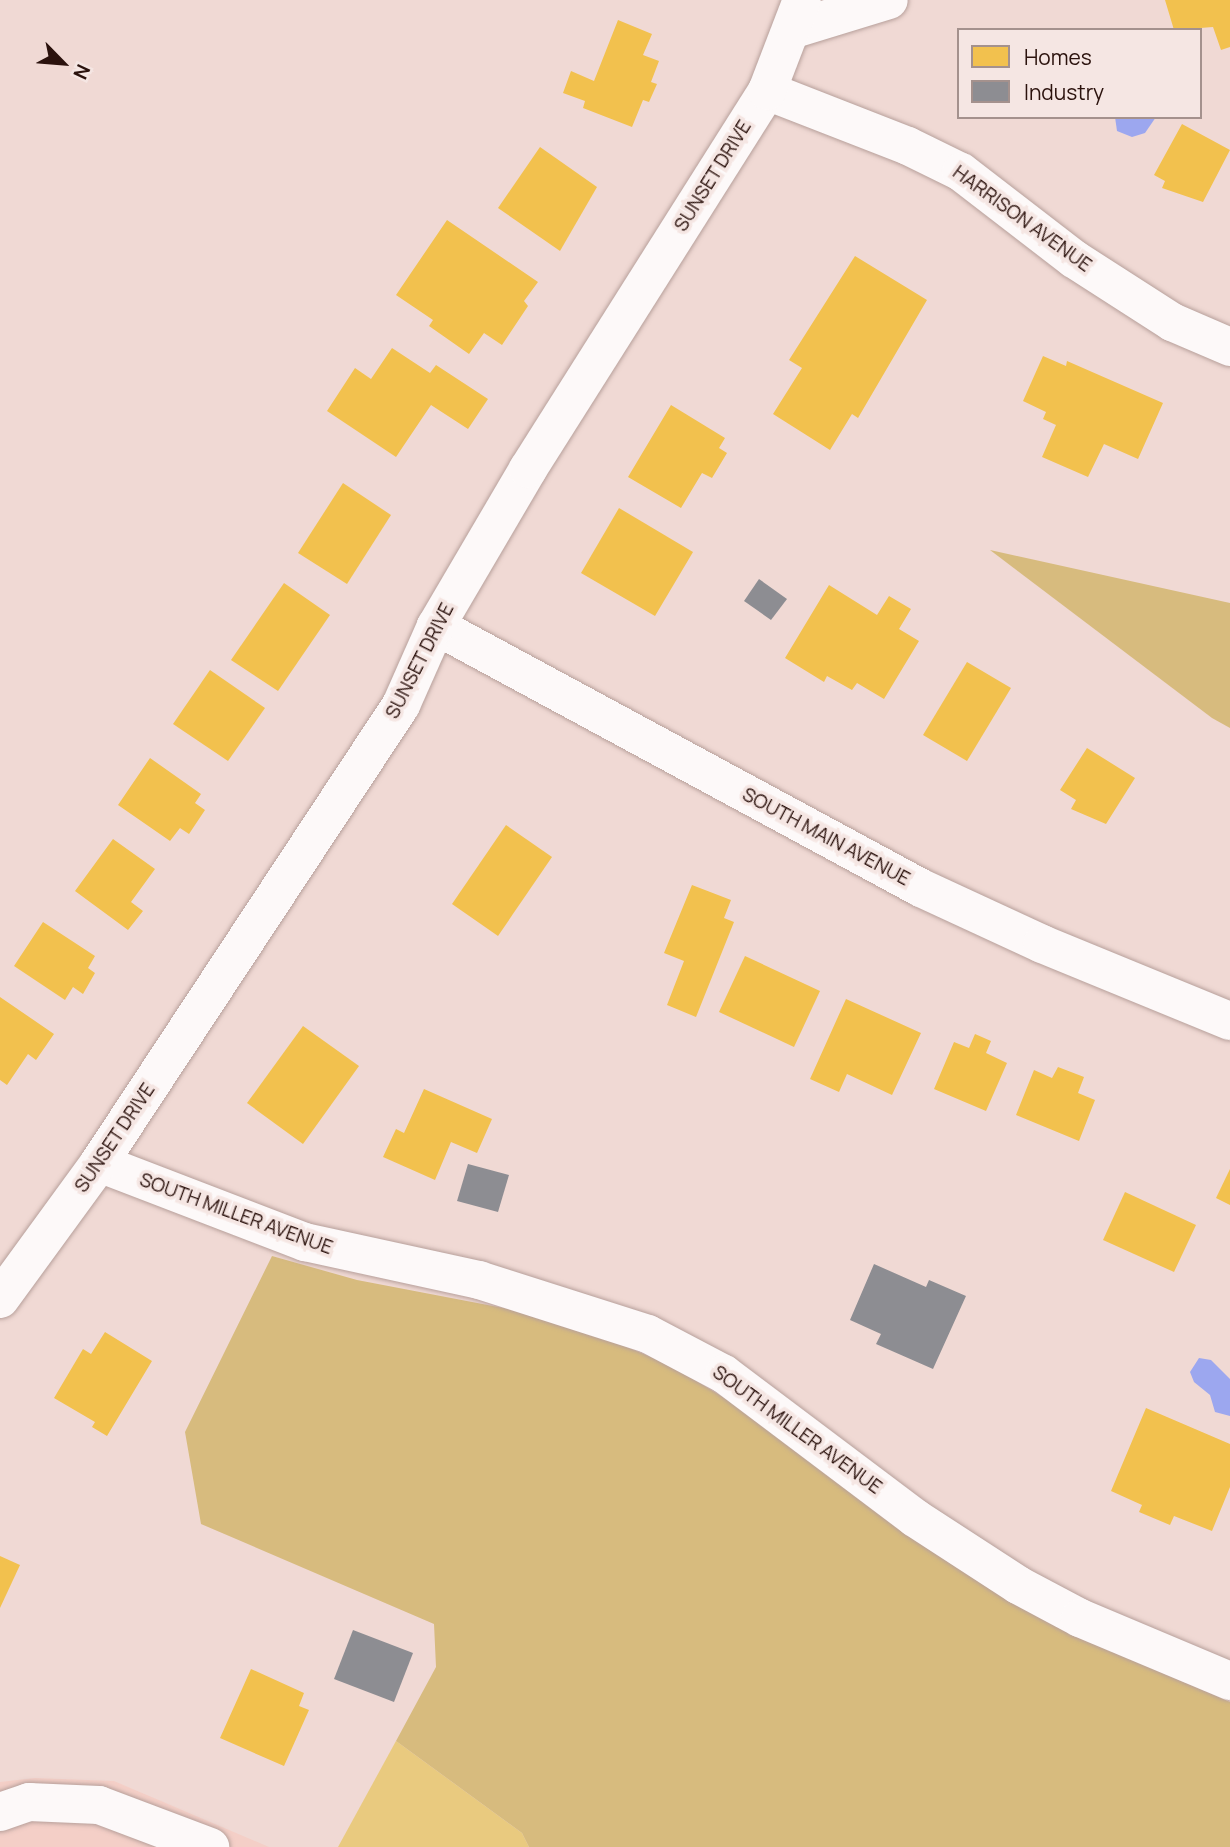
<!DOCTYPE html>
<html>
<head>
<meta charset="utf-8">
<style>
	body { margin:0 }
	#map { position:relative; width:1230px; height:1847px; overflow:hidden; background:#f0d9d4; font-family:Manrope,sans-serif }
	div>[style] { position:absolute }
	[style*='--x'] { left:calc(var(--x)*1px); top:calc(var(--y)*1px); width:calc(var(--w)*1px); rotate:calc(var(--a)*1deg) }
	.built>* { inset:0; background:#f4cfc7 }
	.green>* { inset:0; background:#e9ca7f }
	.forest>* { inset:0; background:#d7bb7e }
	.water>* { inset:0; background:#9ca7ef }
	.homes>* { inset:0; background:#f2c14e }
	.industry>* { inset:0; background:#8d8d92 }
	.roads { filter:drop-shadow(0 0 2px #b7a09b) drop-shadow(0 0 2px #b7a09b) }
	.minor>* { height:38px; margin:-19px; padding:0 19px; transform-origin:19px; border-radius:19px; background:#fdf9f9 }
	span { translate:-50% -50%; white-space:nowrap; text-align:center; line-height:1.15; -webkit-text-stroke:7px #f5e6e3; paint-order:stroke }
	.street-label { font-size:19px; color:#2b120d }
	.legend { position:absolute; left:957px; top:28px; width:245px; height:91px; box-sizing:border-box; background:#f5e6e3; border:2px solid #a4918d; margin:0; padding:9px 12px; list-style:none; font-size:21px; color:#2b120d }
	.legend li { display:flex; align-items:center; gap:14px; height:35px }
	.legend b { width:35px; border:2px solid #a4918d }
	.north { position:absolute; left:28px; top:28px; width:70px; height:70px; -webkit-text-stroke:5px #f5e6e3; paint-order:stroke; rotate:115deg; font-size:19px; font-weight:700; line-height:28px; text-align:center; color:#2b120d }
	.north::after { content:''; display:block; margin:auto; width:24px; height:32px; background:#2b120d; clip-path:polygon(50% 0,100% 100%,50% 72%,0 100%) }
</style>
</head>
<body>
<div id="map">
	<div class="built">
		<i style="clip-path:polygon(35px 1778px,114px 1781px,269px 1847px,0 1847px,0 1782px)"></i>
	</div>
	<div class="green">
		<i style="clip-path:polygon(396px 1741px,522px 1833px,529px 1847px,338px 1847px)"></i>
	</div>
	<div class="forest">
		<i style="clip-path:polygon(990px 550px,1230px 603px,1230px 728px,1212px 718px)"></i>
		<i style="clip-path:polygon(272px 1256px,357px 1280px,556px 1318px,668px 1364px,761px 1420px,1070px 1633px,1230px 1702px,1230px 1847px,529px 1847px,522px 1833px,396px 1741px,436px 1667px,434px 1624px,201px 1524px,185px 1432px)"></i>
	</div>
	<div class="water">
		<i style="clip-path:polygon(1115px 117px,1156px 117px,1145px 133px,1132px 137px,1117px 131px)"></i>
		<i style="clip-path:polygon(1199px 1358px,1211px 1360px,1230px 1379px,1230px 1416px,1215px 1412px,1210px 1395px,1194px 1382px,1190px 1372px)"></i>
	</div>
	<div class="homes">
		<i style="clip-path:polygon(1165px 0,1230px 0,1230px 47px,1221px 50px,1213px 27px,1174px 30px)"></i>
		<i style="clip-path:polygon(618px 20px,652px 34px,643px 55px,659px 61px,651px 82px,657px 84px,649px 102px,643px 100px,632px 127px,583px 108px,585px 101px,563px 93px,571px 71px,594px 81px)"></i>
		<i style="clip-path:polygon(1182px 124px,1230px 150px,1203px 202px,1162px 188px,1165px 181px,1154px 175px)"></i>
		<i style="clip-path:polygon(540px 147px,597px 187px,560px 251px,498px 208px)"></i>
		<i style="clip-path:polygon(447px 220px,538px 282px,524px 301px,528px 306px,502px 345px,484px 333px,469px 354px,429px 326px,433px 320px,396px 295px)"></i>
		<i style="clip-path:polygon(855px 256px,927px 300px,858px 418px,852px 414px,830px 450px,773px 414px,802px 368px,789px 360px)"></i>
		<i style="clip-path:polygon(392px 348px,430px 373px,436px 365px,488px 399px,468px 429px,431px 405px,396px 457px,327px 411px,355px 368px,371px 379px)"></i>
		<i style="clip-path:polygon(1043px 356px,1066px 366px,1067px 361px,1163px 403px,1138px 459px,1104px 444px,1088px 477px,1042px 457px,1056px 425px,1043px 419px,1046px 412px,1023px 401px)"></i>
		<i style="clip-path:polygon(671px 405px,725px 438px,719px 448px,727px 453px,712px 478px,702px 473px,681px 508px,628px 477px)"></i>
		<i style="clip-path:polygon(343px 483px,391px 515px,347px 584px,298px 553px)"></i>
		<i style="clip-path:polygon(619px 508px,693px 552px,655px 616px,581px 573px)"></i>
		<i style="clip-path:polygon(284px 583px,330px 615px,278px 691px,231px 660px)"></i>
		<i style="clip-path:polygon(829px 585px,877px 615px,889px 596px,911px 609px,899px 629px,919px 641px,884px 699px,857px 683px,852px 690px,827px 676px,824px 682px,785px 658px)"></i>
		<i style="clip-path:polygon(967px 662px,1011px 688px,967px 761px,923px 735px)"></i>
		<i style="clip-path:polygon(210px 670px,265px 708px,228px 761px,173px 724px)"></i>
		<i style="clip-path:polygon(1087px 748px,1135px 778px,1106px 824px,1071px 809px,1076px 800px,1060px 790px)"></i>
		<i style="clip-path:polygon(150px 758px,201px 794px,195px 803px,205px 810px,189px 834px,180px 828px,170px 841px,118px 805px)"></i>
		<i style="clip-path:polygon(506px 825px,552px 857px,498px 936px,452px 904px)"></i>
		<i style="clip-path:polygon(113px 839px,155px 869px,131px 902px,143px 911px,128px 930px,75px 891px)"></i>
		<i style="clip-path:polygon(692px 885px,731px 900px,724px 918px,734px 922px,696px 1017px,667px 1005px,684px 961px,664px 953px)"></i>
		<i style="clip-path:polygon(43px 922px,95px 956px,88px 968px,95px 973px,83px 994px,73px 987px,65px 1000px,14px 966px)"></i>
		<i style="clip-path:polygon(745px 956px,820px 991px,794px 1047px,719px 1012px)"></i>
		<i style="clip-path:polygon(0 997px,54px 1034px,36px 1060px,28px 1054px,7px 1085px,0 1080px)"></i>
		<i style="clip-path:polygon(846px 999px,921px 1033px,892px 1095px,847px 1074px,839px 1092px,810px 1079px)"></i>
		<i style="clip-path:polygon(303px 1026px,359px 1066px,303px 1144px,247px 1103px)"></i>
		<i style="clip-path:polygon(975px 1034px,991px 1041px,986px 1053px,1007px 1063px,986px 1111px,934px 1089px,954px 1042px,969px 1048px)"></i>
		<i style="clip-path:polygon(1058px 1067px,1084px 1077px,1078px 1093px,1095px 1100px,1079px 1141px,1016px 1115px,1034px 1070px,1052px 1078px)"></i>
		<i style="clip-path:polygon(424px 1089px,492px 1119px,477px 1153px,451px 1142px,435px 1180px,383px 1157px,396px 1129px,404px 1133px)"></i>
		<i style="clip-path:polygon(1230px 1169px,1230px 1205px,1216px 1198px)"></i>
		<i style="clip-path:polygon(1125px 1192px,1196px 1225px,1174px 1272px,1103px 1240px)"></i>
		<i style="clip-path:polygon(105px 1332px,152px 1361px,107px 1436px,92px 1427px,95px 1422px,54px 1398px,83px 1349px,91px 1354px)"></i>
		<i style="clip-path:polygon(1146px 1408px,1230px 1444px,1230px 1487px,1212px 1531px,1174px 1516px,1170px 1525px,1139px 1512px,1142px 1505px,1111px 1491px)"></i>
		<i style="clip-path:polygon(0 1556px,20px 1565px,0 1608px)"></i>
		<i style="clip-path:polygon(251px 1669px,304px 1693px,299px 1706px,309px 1710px,284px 1766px,220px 1738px)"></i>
	</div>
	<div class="industry">
		<i style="clip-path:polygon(759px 579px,787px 599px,771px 620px,744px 601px)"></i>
		<i style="clip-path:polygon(468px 1164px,509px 1175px,498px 1212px,457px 1201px)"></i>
		<i style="clip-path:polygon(874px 1264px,926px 1287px,929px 1280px,966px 1296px,933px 1369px,876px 1344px,881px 1334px,850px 1320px)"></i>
		<i style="clip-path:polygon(353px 1630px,413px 1653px,394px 1702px,334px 1679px)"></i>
	</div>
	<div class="roads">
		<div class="minor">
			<i style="--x:794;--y:29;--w:99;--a:-17"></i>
			<i style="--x:767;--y:91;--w:151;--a:21.3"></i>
			<i style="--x:908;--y:146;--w:59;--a:26.1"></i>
			<i style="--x:961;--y:172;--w:143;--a:37.6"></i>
			<i style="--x:1074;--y:259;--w:117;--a:32.7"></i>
			<i style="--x:1172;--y:322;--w:63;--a:23.3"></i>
			<i style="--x:436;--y:626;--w:551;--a:28.38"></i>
			<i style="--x:921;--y:888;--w:133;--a:24.8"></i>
			<i style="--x:1042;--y:944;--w:203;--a:22.3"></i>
			<i style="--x:99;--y:1163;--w:221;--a:21"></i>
			<i style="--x:305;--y:1242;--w:178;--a:12.3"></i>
			<i style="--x:479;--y:1280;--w:177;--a:17.7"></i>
			<i style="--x:648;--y:1334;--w:86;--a:27.8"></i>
			<i style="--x:724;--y:1374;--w:239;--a:37"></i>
			<i style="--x:915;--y:1518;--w:123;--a:33"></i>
			<i style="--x:1018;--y:1585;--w:70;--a:28"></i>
			<i style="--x:1080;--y:1618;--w:163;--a:22.8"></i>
			<i style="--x:0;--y:1299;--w:168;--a:-53.9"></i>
			<i style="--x:99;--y:1163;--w:549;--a:-56.6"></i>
			<i style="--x:401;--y:705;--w:86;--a:-66.1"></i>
			<i style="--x:436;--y:626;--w:182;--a:-59.6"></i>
			<i style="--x:528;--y:469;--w:447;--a:-57.7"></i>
			<i style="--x:767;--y:91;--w:97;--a:-69"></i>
			<i style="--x:0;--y:1812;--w:31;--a:-19"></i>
			<i style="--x:29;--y:1802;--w:70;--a:2.5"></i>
			<i style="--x:99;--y:1805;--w:119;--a:20.7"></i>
		</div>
	</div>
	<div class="street-label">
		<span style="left:713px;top:176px;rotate:-58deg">SUNSET DRIVE</span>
		<span style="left:1022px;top:219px;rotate:36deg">HARRISON AVENUE</span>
		<span style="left:420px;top:661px;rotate:-63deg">SUNSET DRIVE</span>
		<span style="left:826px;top:837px;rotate:28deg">SOUTH MAIN AVENUE</span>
		<span style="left:115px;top:1138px;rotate:-56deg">SUNSET DRIVE</span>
		<span style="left:236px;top:1214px;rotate:20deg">SOUTH MILLER AVENUE</span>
		<span style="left:797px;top:1430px;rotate:36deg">SOUTH MILLER AVENUE</span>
	</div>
	<ul class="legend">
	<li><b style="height:19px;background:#f2c14e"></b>Homes</li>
	<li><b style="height:19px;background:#8d8d92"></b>Industry</li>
	</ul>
	<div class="north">N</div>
</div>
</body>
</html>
